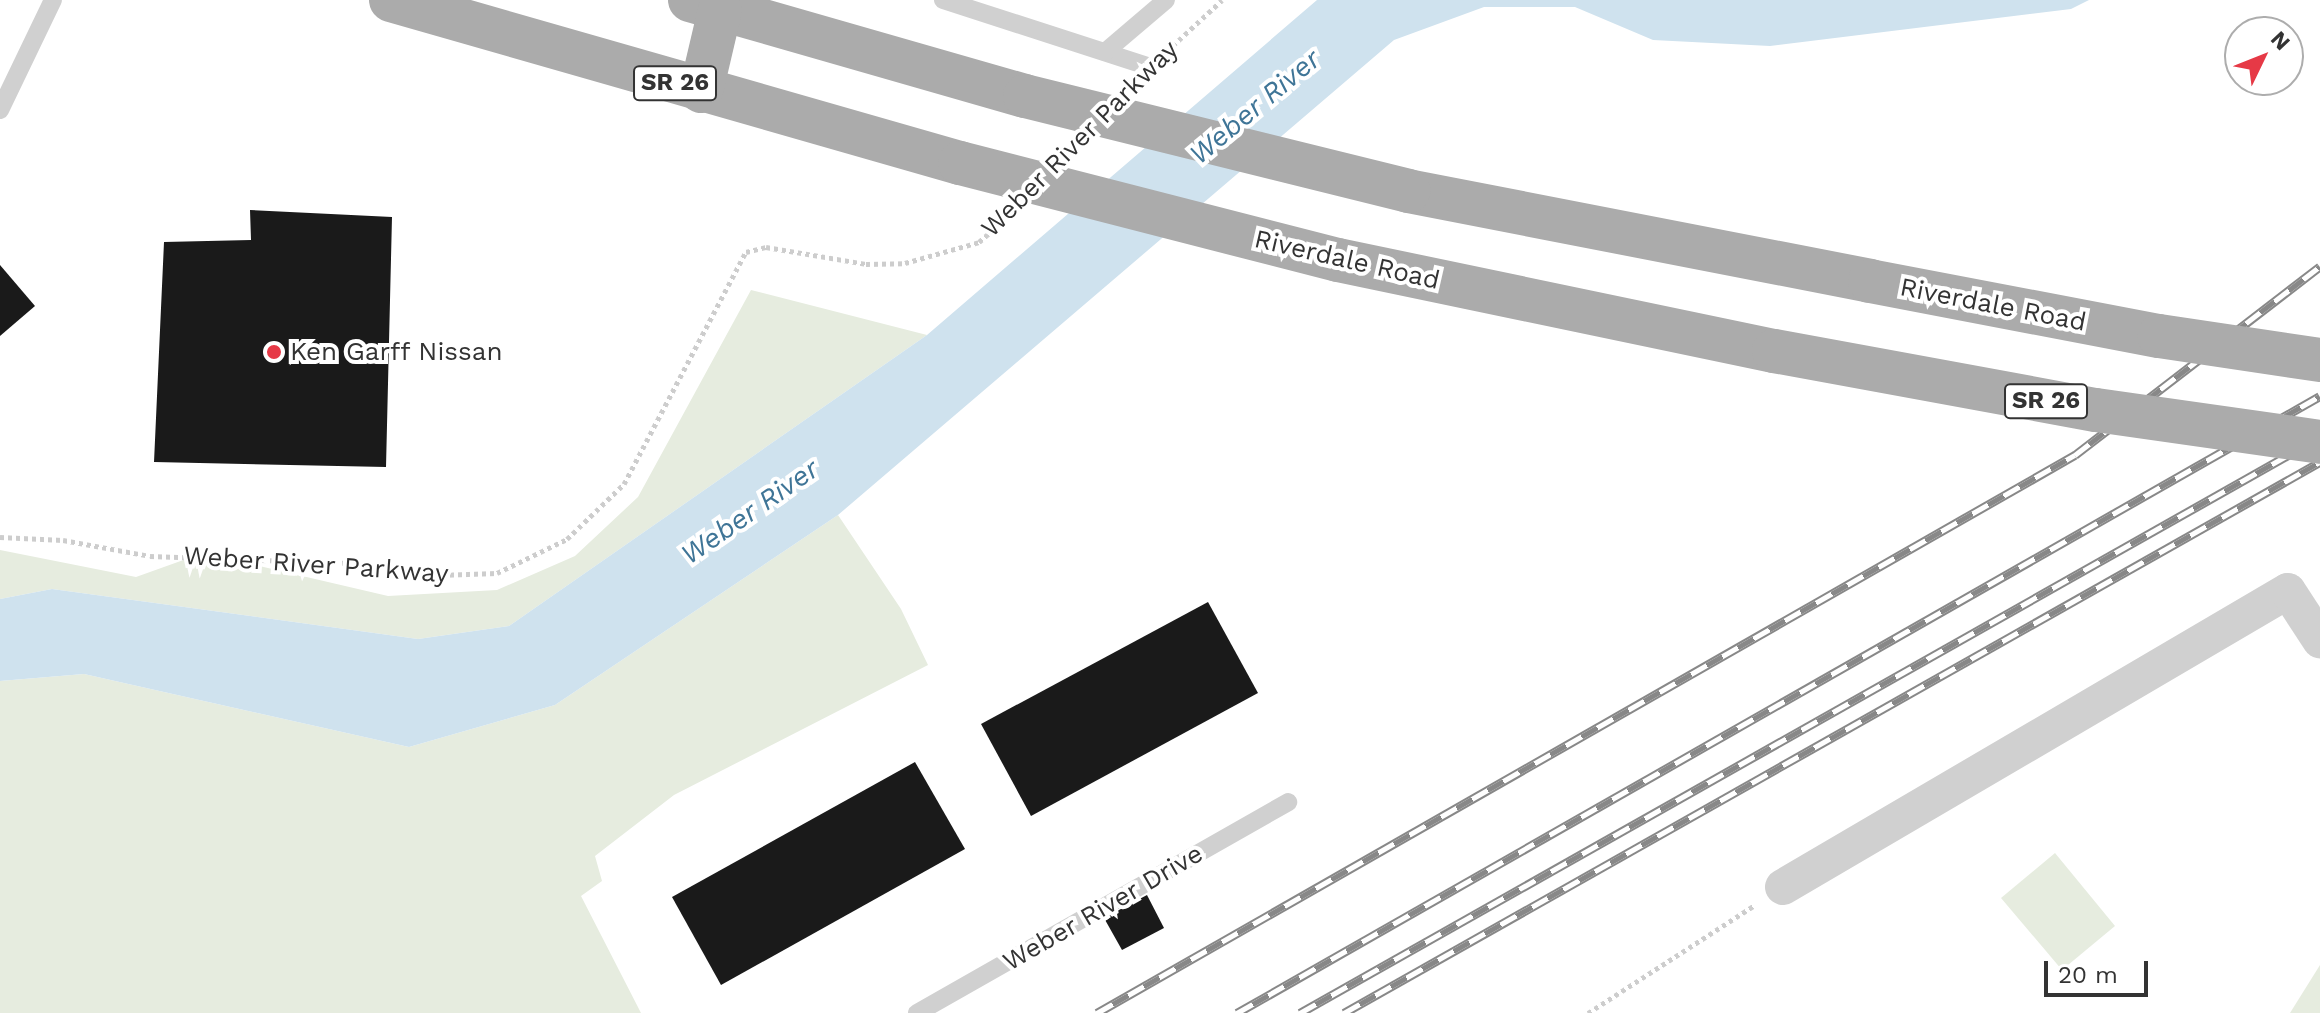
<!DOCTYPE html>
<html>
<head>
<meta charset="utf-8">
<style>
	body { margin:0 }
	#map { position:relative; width:2320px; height:1013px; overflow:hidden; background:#fff; font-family:"Work Sans",sans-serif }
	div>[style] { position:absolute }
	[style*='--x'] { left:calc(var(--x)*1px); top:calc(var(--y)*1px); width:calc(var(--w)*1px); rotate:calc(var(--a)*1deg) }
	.green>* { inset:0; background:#e6ecdf }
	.water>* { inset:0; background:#cfe2ee }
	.building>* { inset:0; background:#1a1a1a }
	.path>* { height:5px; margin-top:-2.5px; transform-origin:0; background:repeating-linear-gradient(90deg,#cdcdcd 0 4px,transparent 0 8px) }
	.service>* { height:18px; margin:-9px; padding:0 9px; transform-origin:9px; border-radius:9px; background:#d0d0d0 }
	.minor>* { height:36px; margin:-18px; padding:0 18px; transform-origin:18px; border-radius:18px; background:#d0d0d0 }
	.primary>* { height:44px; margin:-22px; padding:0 22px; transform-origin:22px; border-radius:22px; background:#ababab }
	.rail>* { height:9px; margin-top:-4.5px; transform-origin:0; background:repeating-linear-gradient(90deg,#fff 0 18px,#888 0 36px); box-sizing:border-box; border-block:2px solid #888 }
	.primary-bridge>* { height:44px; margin:-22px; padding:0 22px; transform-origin:22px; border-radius:22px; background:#ababab }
	.dots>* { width:22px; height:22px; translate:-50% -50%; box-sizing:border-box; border:4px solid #fff; border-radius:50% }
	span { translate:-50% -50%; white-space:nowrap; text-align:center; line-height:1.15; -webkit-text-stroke:8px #fff; paint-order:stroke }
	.shield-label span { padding:2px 6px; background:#fff; border:2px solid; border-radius:6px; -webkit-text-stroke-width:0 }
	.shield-label { font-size:24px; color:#333; font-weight:700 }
	.street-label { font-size:26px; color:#333 }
	.poi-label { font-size:26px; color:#333 }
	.left { translate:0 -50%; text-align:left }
	.water-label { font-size:28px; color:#3f7597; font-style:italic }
	.north { position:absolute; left:2224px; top:16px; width:80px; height:80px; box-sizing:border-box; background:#fff; border:2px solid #adadad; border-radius:50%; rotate:47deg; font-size:22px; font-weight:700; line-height:32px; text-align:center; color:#333 }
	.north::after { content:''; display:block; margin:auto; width:28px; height:36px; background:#e63946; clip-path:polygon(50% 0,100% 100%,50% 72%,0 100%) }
	.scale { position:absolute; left:2044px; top:961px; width:104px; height:36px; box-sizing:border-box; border:4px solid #333; border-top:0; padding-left:10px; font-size:24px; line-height:28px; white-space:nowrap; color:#333; -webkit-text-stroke:6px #fff; paint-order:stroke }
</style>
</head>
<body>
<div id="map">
	<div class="green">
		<i style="clip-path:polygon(751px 290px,927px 335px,509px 626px,418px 639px,52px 589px,0 599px,0 550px,136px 577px,203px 553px,388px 596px,497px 590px,575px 556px,638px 497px)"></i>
		<i style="clip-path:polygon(838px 515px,901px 609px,928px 665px,674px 795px,595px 856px,602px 881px,581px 896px,641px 1013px,0 1013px,0 681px,84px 674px,409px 747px,555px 705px)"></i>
		<i style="clip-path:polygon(2055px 853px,2115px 926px,2062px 970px,2001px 898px)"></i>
		<i style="clip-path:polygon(2320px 965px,2320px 1013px,2290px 1013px)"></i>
	</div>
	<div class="water">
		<i style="clip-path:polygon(1317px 0,2089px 0,2071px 9px,1770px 46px,1653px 40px,1575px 7px,1484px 7px,1394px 40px,838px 515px,555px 705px,409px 747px,84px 674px,0 681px,0 599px,52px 589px,418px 639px,509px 626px,927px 335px)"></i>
	</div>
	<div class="building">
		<i style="clip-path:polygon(250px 210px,392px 217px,386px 467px,154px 462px,164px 242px,251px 240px)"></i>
		<i style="clip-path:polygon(0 265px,35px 306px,0 336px)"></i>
		<i style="clip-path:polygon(1208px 602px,1258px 693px,1031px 816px,981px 724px)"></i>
		<i style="clip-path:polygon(915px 762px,965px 849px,721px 985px,672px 897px)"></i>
		<i style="clip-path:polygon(1147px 895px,1164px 928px,1122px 950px,1104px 918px)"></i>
	</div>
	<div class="path">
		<i style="--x:1167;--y:51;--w:75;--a:-42.8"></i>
		<i style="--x:0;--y:537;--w:63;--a:2.7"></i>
		<i style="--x:63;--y:540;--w:88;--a:10.4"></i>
		<i style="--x:150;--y:556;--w:229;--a:2"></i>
		<i style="--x:379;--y:564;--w:33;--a:21"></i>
		<i style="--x:410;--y:576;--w:87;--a:-2"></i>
		<i style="--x:497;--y:573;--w:78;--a:-25.9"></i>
		<i style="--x:567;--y:539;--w:79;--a:-44"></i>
		<i style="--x:624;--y:484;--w:262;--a:-62.3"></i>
		<i style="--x:746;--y:252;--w:21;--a:-14"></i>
		<i style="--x:766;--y:247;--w:101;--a:9.6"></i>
		<i style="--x:866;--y:264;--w:39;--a:-1"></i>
		<i style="--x:905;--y:263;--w:77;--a:-15.8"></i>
		<i style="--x:979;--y:242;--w:43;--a:-41.2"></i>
		<i style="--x:1588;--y:1013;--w:199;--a:-32.9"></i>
	</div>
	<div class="service">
		<i style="--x:943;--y:0;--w:219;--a:17.9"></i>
		<i style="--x:1105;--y:52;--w:80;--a:-40.4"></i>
		<i style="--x:0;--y:110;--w:122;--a:-64.3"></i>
		<i style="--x:917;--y:1013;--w:427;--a:-29.6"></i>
	</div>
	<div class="minor">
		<i style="--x:1783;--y:887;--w:585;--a:-30.38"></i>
		<i style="--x:2288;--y:591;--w:59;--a:56.9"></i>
	</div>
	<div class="primary">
		<i style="--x:391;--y:0;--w:592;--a:15.99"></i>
		<i style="--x:690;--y:0;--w:348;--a:16"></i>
		<i style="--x:701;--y:91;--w:83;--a:-76.8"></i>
		<i style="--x:1408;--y:191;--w:471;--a:11"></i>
		<i style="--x:1338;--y:260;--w:445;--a:11.8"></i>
	</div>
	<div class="rail">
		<i style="--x:1097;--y:1013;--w:1126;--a:-29.71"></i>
		<i style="--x:2075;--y:455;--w:309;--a:-37.6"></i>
		<i style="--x:1237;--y:1013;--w:1246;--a:-29.67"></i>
		<i style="--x:1300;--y:1013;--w:1171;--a:-29.45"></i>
		<i style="--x:1344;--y:1013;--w:1121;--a:-29.45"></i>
	</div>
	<div class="primary-bridge">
		<i style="--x:1025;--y:96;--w:395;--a:13.9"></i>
		<i style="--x:960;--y:163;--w:390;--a:14.4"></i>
		<i style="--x:1870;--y:281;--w:294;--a:10.8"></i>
		<i style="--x:2159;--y:336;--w:163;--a:8.5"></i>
		<i style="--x:1774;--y:351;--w:327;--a:10.4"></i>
		<i style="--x:2096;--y:410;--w:226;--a:8.1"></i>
	</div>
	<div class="dots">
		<i style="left:274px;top:352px;background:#e63946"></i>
	</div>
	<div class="shield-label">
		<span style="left:675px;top:83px">SR 26</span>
		<span style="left:2046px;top:401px">SR 26</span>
	</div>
	<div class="street-label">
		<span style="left:1080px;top:139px;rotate:-45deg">Weber River Parkway</span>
		<span style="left:1347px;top:260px;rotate:13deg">Riverdale Road</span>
		<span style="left:1993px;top:305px;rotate:11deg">Riverdale Road</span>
		<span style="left:316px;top:565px;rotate:4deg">Weber River Parkway</span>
		<span style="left:1103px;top:908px;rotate:-30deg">Weber River Drive</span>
	</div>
	<div class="poi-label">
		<span class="left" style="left:290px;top:352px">Ken Garff Nissan</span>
	</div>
	<div class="water-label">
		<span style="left:1255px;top:107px;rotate:-40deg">Weber River</span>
		<span style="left:750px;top:512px;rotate:-35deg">Weber River</span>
	</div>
	<div class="north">N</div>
	<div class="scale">20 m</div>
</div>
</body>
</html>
